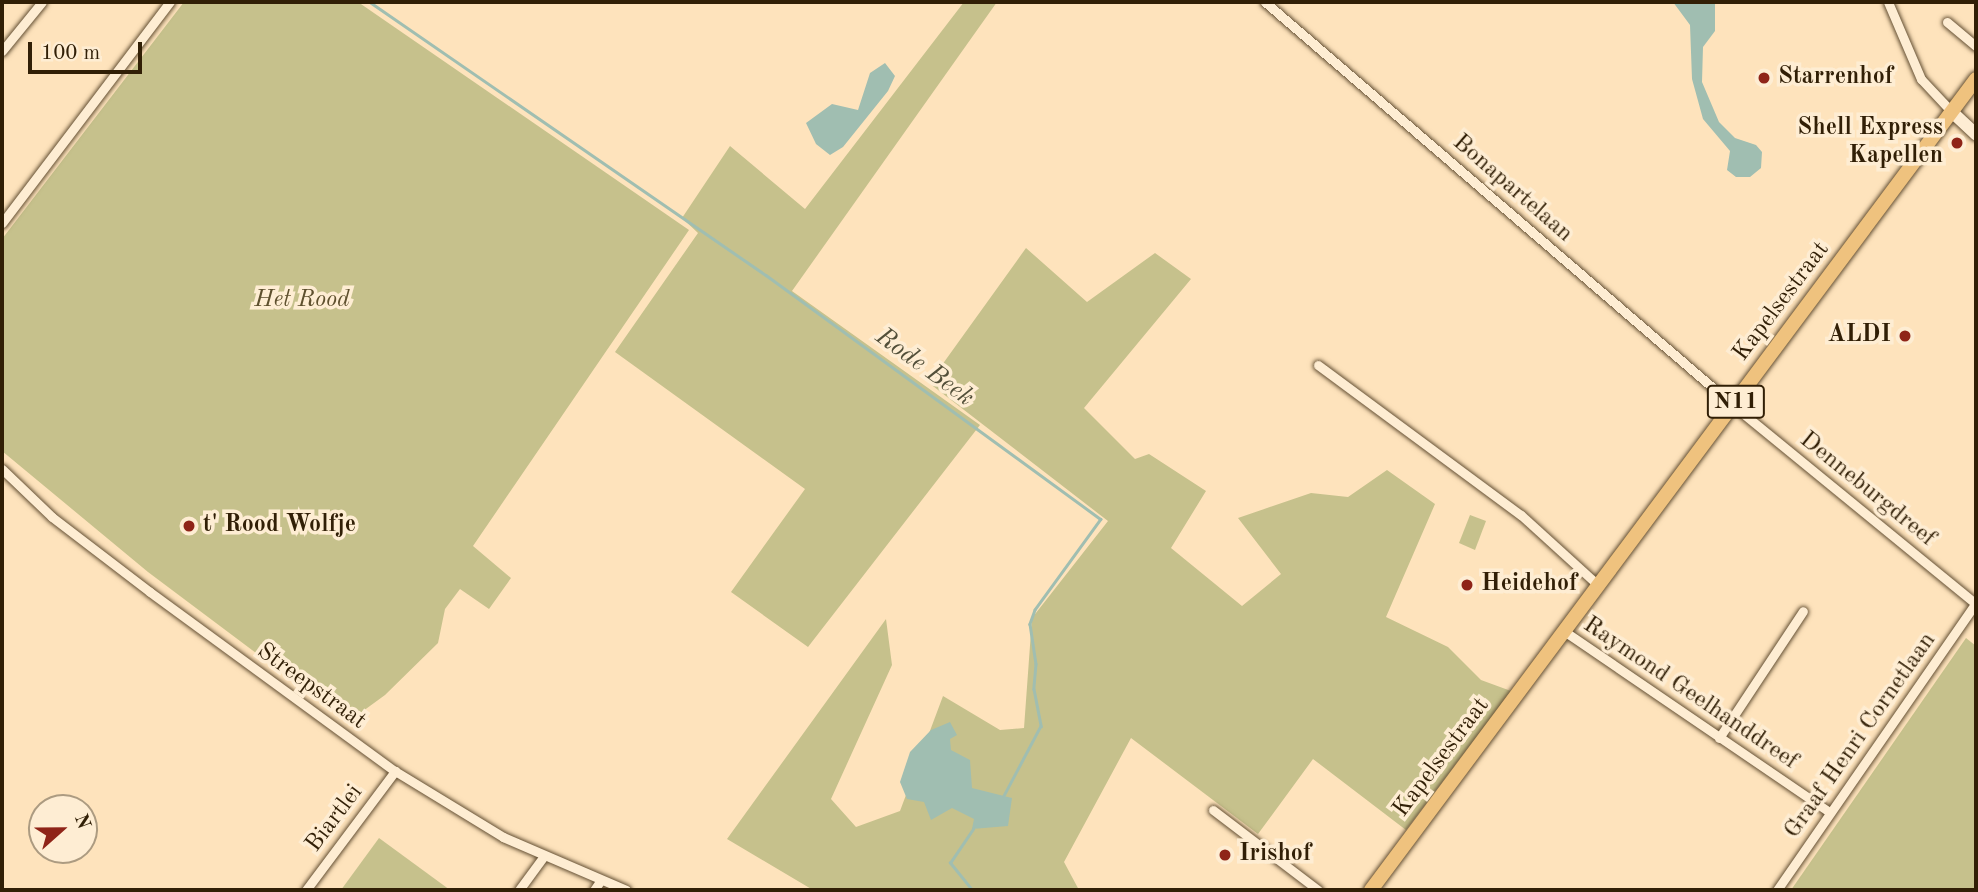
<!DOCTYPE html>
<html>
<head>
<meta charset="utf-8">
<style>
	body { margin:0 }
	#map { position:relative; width:1978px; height:892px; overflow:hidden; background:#fee3bc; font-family:"Old Standard TT",serif }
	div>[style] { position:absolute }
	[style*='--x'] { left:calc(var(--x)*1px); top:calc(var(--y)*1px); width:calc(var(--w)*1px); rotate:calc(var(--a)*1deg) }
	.green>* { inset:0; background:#c6c18c }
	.water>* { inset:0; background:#a0beb1 }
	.stream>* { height:2.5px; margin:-1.25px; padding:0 1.25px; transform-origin:1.25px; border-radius:1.25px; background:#a0beb1 }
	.roads { filter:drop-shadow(0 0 2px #645034) drop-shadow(0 0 2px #645034) }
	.street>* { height:9px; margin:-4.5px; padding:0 4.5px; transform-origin:4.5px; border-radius:4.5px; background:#feedd3 }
	.secondary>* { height:12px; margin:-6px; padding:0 6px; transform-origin:6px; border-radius:6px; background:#feedd3 }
	.primary>* { height:14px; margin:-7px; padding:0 7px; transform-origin:7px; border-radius:7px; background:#efc27e }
	.dots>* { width:19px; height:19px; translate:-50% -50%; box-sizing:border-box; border:4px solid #feedd3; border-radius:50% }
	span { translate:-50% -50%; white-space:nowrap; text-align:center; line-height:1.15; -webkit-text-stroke:7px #feedd3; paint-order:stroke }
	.shield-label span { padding:2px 5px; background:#feedd3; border:2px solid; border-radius:5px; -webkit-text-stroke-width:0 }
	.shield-label { font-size:23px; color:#311f06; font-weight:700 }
	.poi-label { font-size:24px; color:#311f06; font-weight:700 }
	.left { translate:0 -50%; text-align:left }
	.right { translate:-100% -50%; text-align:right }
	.street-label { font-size:24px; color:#311f06 }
	.park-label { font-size:24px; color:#5e502e; font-style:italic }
	.water-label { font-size:26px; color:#524f39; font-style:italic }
	.frame { position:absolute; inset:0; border:4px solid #311f06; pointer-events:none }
	.north { position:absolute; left:28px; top:794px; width:70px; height:70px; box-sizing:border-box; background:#feedd3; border:2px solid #ac9b81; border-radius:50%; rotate:69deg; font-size:19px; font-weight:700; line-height:28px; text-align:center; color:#311f06 }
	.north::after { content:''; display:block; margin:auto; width:24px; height:32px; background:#8f2418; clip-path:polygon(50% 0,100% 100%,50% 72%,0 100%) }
	.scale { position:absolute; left:28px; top:42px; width:114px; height:32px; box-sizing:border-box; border:4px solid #311f06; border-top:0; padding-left:9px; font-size:21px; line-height:24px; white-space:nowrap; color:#311f06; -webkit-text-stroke:5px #feedd3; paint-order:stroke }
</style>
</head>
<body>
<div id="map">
	<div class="green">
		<i style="clip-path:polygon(184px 2px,358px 2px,689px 230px,473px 546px,511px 578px,489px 609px,460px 589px,445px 609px,438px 643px,385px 695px,348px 722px,148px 572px,2px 451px,2px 239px)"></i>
		<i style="clip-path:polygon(964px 2px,997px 2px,792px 291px,980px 425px,808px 647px,731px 592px,805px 489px,615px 352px,698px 233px,682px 218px,730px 146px,805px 209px)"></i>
		<i style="clip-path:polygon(1026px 248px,1087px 302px,1155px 253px,1191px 279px,1084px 408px,1135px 459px,1149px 454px,1206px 491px,1171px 548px,1242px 606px,1281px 574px,1238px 518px,1311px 493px,1348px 497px,1387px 470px,1435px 504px,1386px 617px,1448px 647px,1481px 680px,1511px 691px,1406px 830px,1313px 759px,1258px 834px,1131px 738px,1064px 862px,1079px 890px,813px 890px,727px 839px,886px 619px,892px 665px,831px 799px,856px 827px,900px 811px,943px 696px,1000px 730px,1024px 728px,1032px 618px,1108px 521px,929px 383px)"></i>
		<i style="clip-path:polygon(1470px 515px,1486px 521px,1475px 550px,1459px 543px)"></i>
		<i style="clip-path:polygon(1966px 638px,1976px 646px,1976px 890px,1791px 890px)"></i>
		<i style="clip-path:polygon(379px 838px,450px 890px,341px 890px)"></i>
	</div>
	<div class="water">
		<i style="clip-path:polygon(1673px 2px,1715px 2px,1715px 31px,1703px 47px,1702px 82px,1719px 122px,1735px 138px,1756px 145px,1762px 152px,1761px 168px,1750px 177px,1736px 177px,1727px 170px,1730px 151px,1703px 119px,1692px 79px,1690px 25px)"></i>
		<i style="clip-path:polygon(885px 63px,895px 76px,888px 91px,843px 147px,830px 155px,816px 144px,806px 123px,832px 104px,858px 110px,870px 73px)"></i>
		<i style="clip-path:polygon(950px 722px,957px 735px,950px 739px,951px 750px,970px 760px,972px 788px,1012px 798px,1008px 826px,972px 829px,974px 819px,952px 808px,931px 820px,924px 802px,907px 799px,900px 782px,910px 752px,931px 730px)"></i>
	</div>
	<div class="stream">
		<i style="--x:370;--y:2;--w:481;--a:34.6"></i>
		<i style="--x:766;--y:275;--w:414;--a:36.1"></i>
		<i style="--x:1101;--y:519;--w:112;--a:126"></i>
		<i style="--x:1035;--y:610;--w:15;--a:110"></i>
		<i style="--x:1030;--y:624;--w:40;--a:81.5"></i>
		<i style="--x:1036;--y:664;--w:25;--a:95"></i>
		<i style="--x:1034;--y:689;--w:38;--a:79"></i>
		<i style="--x:1041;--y:726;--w:79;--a:117.9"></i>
		<i style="--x:972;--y:890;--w:35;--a:-129"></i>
		<i style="--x:950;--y:863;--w:41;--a:-55.9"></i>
	</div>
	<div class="roads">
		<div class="street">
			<i style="--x:1265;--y:2;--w:619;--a:40.74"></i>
			<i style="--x:1734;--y:406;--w:313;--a:39.3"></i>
			<i style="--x:1888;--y:2;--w:84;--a:66.8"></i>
			<i style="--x:1921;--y:79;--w:45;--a:46.8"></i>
			<i style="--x:1947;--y:22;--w:38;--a:40"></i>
			<i style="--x:2;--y:51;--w:63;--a:-50.8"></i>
			<i style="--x:2;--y:223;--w:278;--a:-52.8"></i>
			<i style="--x:1318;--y:365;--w:252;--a:36.5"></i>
			<i style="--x:1521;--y:515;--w:104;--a:42.3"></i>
			<i style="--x:2;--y:469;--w:69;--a:43.8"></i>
			<i style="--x:52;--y:517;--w:123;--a:37.4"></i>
			<i style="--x:150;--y:592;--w:303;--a:36.2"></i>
			<i style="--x:395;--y:771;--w:127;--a:31.4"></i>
			<i style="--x:503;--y:837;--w:134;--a:23.3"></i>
			<i style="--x:1564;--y:631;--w:321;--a:34.3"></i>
			<i style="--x:1719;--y:738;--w:152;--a:-56.5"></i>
			<i style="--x:1213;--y:810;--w:132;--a:37.3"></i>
			<i style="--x:306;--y:890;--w:149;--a:-53.2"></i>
			<i style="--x:519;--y:890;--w:42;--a:-53.7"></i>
			<i style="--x:594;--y:890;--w:12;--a:-55"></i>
			<i style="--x:1777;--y:890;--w:349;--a:-55.3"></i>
		</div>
		<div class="secondary">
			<i style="--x:1952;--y:112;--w:33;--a:43"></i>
		</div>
		<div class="primary">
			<i style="--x:1371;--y:890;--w:1012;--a:-53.28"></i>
		</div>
	</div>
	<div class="dots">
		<i style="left:1764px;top:78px;background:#8f2418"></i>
		<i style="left:1957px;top:143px;background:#8f2418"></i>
		<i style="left:1905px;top:336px;background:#8f2418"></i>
		<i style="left:189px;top:526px;background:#8f2418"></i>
		<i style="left:1467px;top:585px;background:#8f2418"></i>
		<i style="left:1225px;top:855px;background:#8f2418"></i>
	</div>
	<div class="shield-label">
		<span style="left:1736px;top:402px">N11</span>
	</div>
	<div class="poi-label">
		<span class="left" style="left:1778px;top:78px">Starrenhof</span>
		<span class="right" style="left:1943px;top:143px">Shell Express<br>Kapellen</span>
		<span class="right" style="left:1891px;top:336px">ALDI</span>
		<span class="left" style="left:203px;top:526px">t' Rood Wolfje</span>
		<span class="left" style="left:1481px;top:585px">Heidehof</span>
		<span class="left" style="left:1239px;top:855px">Irishof</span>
	</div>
	<div class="street-label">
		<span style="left:1512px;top:189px;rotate:41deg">Bonapartelaan</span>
		<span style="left:1782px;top:302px;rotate:-53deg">Kapelsestraat</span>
		<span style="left:1867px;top:490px;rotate:39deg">Denneburgdreef</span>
		<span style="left:311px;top:687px;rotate:36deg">Streepstraat</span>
		<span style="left:1690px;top:694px;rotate:34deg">Raymond Geelhanddreef</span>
		<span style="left:1861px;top:736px;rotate:-55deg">Graaf Henri Cornetlaan</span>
		<span style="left:1442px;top:758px;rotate:-53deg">Kapelsestraat</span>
		<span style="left:335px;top:819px;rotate:-53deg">Biartlei</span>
	</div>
	<div class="park-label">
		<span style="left:302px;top:301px">Het Rood</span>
	</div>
	<div class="water-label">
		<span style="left:924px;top:368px;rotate:36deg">Rode Beek</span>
	</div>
	<div class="frame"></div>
	<div class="north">N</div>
	<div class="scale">100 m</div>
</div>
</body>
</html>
